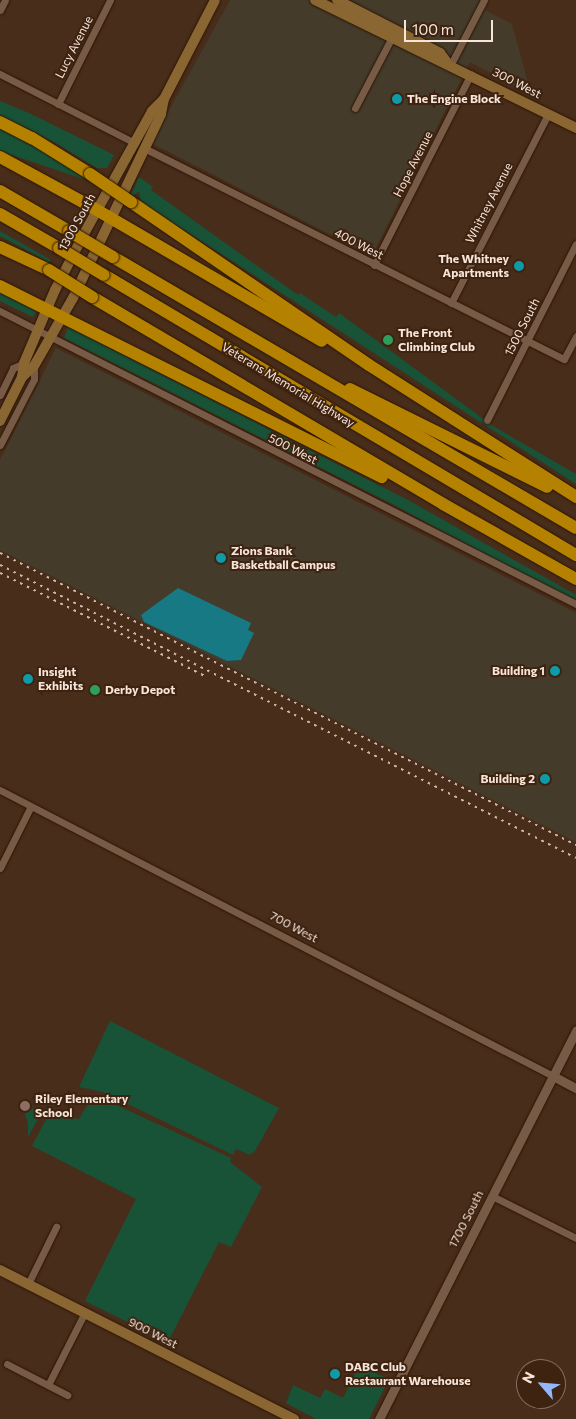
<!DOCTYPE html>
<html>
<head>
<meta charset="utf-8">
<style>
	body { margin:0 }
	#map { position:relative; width:576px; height:1419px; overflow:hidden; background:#482d1a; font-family:Commissioner,sans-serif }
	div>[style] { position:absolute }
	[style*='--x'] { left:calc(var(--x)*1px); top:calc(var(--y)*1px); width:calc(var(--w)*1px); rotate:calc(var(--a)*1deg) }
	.commercial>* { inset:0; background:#443b2a }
	.green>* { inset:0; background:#185338 }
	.water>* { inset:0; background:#177984 }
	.roads { filter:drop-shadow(0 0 1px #2d1503) drop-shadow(0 0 1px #2d1503) }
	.minor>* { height:7px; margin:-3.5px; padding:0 3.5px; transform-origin:3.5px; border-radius:3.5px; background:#785b47 }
	.tertiary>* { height:9px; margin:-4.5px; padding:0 4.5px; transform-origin:4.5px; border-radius:4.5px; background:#785b47 }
	.secondary>* { height:10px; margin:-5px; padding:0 5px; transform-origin:5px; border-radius:5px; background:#8a6632 }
	.motorway>* { height:12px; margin:-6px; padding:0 6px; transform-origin:6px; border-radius:6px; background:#b48100 }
	.rail>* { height:2px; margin-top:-1px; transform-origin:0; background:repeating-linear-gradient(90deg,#cdb9ac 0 2.5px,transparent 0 7.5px) }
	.bridges { filter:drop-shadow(0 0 1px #2d1503) drop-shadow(0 0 1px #2d1503) }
	.motorway-bridge>* { height:12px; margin:-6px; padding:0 6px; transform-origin:6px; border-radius:6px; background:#b48100 }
	.dots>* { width:14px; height:14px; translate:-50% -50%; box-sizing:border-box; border:2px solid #3d2310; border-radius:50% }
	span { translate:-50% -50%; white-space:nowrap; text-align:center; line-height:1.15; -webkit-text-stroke:4px #3d2310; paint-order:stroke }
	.street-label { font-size:12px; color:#f7e5da }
	.poi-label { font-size:12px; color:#f7e5da; font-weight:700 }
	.left { translate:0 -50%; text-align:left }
	.right { translate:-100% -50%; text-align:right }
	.north { position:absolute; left:516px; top:1359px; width:50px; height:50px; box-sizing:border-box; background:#3d2310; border:1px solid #877161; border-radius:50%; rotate:297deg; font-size:14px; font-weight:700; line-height:20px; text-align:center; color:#f7e5da }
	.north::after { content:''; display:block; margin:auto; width:18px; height:22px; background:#93b7fd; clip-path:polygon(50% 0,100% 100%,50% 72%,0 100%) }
	.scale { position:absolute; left:404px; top:20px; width:89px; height:22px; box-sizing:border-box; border:2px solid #f7e5da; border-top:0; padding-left:6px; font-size:15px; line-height:18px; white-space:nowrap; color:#f7e5da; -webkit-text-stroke:4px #3d2310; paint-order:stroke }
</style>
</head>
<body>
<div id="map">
	<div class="commercial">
		<i style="clip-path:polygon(230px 0,490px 0,485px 10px,512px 24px,531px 94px,470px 62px,372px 256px,151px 143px)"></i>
		<i style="clip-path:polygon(56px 348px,576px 613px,576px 842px,0 550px,0 460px)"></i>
	</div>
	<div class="green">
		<i style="clip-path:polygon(0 101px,29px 113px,114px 155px,107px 168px,97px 168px,54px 142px,0 115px)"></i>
		<i style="clip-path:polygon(0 127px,32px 143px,92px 182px,0 151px)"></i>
		<i style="clip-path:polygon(139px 177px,153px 187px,151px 190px,298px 295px,300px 293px,336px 317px,339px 313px,493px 426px,576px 474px,576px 484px,141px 202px,139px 191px,133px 196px,131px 194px)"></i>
		<i style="clip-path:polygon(0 231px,51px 260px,49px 262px,0 236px)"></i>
		<i style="clip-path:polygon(0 292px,37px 310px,33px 317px,0 301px)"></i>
		<i style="clip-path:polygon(68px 327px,410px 501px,576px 595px,576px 603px,394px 505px,64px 338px)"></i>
		<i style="clip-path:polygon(110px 1021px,279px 1108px,255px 1151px,250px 1155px,236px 1149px,233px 1155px,103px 1092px,79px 1087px)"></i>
		<i style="clip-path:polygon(97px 1096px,231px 1158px,230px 1162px,262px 1187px,231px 1247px,219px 1242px,168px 1342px,85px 1301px,136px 1199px,32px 1146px,50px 1112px,79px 1119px,91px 1099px)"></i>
		<i style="clip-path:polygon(22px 1105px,42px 1112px,28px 1137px,28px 1123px)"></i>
		<i style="clip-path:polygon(359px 1366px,389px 1379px,369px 1419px,316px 1419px,286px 1403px,293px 1385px,320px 1398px,325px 1389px,343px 1398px)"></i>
	</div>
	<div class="water">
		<i style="clip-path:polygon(178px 588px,251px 623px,248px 630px,254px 633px,241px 660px,227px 661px,144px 622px,141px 615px)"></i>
	</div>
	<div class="roads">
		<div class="minor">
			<i style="--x:0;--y:10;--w:11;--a:-63"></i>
			<i style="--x:451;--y:64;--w:72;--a:-62.7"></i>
			<i style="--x:0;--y:74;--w:152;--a:27.1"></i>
			<i style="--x:58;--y:104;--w:116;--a:-63.4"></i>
			<i style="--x:355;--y:108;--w:80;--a:-62.5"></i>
			<i style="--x:144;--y:148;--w:470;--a:26.7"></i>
			<i style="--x:564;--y:359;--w:26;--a:-62"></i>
			<i style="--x:374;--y:265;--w:214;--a:-63.1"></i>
			<i style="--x:451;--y:303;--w:212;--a:-62.8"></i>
			<i style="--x:0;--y:311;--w:646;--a:26.96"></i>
			<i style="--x:0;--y:395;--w:30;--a:-64"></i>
			<i style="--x:13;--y:368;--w:12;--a:-24"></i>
			<i style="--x:487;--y:420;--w:197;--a:-63.2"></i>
			<i style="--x:0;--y:445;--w:74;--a:-62.7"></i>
			<i style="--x:34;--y:379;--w:13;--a:-90"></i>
			<i style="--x:0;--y:790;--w:623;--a:27.35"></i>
			<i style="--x:0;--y:868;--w:69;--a:-63.4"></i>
			<i style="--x:492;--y:1196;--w:94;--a:26.6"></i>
			<i style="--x:28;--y:1284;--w:64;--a:-63.8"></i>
			<i style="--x:7;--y:1364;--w:68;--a:27.3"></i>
			<i style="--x:48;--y:1385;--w:82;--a:-63.1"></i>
		</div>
		<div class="tertiary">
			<i style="--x:553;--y:1076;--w:26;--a:28"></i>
			<i style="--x:379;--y:1419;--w:436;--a:-63.1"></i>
		</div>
		<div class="secondary">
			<i style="--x:315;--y:0;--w:291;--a:26.1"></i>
			<i style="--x:337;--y:0;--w:116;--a:27.2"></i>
			<i style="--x:440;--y:53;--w:10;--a:53"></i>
			<i style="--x:22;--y:377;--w:16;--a:-43"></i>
			<i style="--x:34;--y:366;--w:78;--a:-60.2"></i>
			<i style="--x:73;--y:298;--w:204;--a:-64.4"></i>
			<i style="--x:161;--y:114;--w:15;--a:-79"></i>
			<i style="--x:164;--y:99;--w:111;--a:-62.7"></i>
			<i style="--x:0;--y:421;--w:49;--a:-63.4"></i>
			<i style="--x:22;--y:377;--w:14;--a:-82"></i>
			<i style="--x:24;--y:363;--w:79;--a:-67"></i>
			<i style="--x:55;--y:290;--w:65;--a:-62.7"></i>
			<i style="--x:85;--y:232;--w:138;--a:-61"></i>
			<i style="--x:152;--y:111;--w:17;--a:-45"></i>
			<i style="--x:0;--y:1270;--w:330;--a:26.9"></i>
		</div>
		<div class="motorway">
			<i style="--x:0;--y:122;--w:36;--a:27"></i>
			<i style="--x:32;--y:138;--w:68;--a:31.8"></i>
			<i style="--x:0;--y:157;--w:102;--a:28.6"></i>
			<i style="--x:90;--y:206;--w:268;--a:30.2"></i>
			<i style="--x:0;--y:191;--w:80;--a:30.1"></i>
			<i style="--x:131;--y:202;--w:288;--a:34.4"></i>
			<i style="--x:369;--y:365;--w:246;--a:32.5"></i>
			<i style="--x:0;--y:214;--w:68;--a:30"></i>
			<i style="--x:0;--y:247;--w:54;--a:25.1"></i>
			<i style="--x:113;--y:257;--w:536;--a:30.34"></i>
			<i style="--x:104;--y:275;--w:549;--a:30.68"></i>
			<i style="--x:0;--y:286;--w:427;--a:26.6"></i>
			<i style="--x:92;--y:297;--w:407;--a:30.5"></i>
			<i style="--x:443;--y:504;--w:153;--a:29.4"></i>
			<i style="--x:350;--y:389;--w:220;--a:26.4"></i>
		</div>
	</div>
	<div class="rail">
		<i style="--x:0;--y:553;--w:646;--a:26.88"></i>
		<i style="--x:0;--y:565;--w:646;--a:26.96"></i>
		<i style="--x:0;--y:573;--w:232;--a:26.7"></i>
	</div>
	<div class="bridges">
		<div class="motorway-bridge">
			<i style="--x:90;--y:174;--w:50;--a:34.3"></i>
			<i style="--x:69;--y:231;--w:51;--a:30.6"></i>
			<i style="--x:59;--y:248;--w:52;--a:31"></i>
			<i style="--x:49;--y:270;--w:51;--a:32.1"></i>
		</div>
	</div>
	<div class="dots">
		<i style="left:397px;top:99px;background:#0f9aa8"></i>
		<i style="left:519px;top:266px;background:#0f9aa8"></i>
		<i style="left:388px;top:340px;background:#2e9e5b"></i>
		<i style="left:221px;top:558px;background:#0f9aa8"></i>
		<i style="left:555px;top:671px;background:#0f9aa8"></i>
		<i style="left:28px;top:679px;background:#0f9aa8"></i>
		<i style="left:95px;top:690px;background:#2e9e5b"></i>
		<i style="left:545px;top:779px;background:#0f9aa8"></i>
		<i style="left:25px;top:1106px;background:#8d6e63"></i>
		<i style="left:335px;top:1374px;background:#0f9aa8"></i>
	</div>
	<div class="street-label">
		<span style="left:74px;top:47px;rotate:-63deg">Lucy Avenue</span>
		<span style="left:517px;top:83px;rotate:27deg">300 West</span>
		<span style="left:413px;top:164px;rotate:-63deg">Hope Avenue</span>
		<span style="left:489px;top:203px;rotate:-63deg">Whitney Avenue</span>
		<span style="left:77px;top:222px;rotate:-61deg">1300 South</span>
		<span style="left:359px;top:244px;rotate:27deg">400 West</span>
		<span style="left:522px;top:327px;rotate:-63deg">1500 South</span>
		<span style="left:288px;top:385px;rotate:31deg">Veterans Memorial Highway</span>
		<span style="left:293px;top:449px;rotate:27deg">500 West</span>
		<span style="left:294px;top:927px;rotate:28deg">700 West</span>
		<span style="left:466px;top:1219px;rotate:-63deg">1700 South</span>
		<span style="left:153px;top:1333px;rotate:27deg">900 West</span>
	</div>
	<div class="poi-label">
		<span class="left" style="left:407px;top:99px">The Engine Block</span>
		<span class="right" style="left:509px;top:266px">The Whitney<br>Apartments</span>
		<span class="left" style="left:398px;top:340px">The Front<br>Climbing Club</span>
		<span class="left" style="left:231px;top:558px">Zions Bank<br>Basketball Campus</span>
		<span class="right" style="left:545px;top:671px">Building 1</span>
		<span class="left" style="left:38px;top:679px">Insight<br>Exhibits</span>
		<span class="left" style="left:105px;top:690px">Derby Depot</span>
		<span class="right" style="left:535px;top:779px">Building 2</span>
		<span class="left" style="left:35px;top:1106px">Riley Elementary<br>School</span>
		<span class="left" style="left:345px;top:1374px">DABC Club<br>Restaurant Warehouse</span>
	</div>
	<div class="north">N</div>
	<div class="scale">100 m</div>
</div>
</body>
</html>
